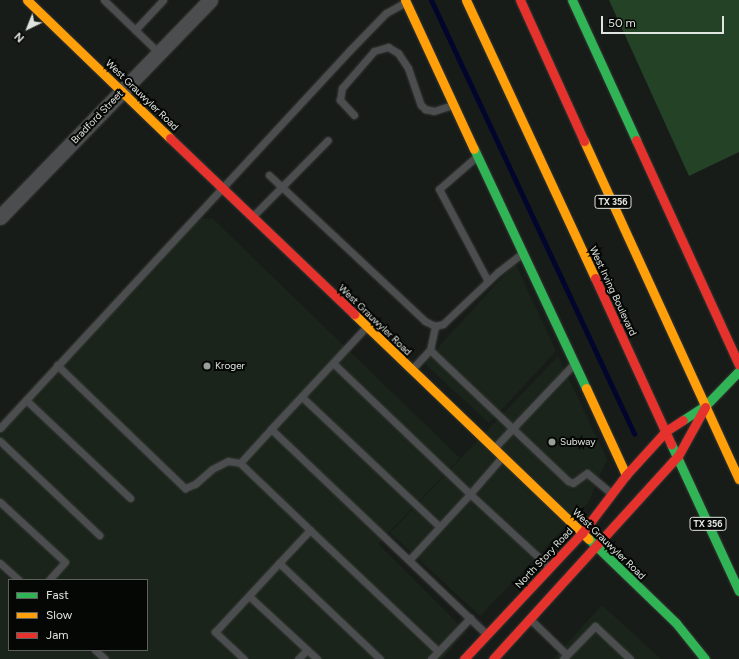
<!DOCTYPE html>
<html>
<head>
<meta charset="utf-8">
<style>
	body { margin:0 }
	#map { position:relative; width:739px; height:659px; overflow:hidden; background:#181c18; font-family:Figtree,sans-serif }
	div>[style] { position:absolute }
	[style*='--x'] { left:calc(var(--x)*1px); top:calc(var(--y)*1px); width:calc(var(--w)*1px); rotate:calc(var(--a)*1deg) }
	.built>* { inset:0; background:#1a241a }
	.green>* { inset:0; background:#244225 }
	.stream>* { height:5px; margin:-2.5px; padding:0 2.5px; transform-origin:2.5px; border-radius:2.5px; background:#02062d }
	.roads { filter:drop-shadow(0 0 1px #353735) drop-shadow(0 0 1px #353735) }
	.lane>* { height:7px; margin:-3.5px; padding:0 3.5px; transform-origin:3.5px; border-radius:3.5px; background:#4b4d4e }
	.street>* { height:15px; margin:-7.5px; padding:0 7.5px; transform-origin:7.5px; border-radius:7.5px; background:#4b4d4e }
	.fast>* { height:9px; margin:-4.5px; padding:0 4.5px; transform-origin:4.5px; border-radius:4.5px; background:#30b455 }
	.slow>* { height:9px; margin:-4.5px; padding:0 4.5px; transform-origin:4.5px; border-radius:4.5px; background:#ff9f0a }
	.jam>* { height:9px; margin:-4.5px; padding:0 4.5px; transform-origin:4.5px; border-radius:4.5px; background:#e5322d }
	.dots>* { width:11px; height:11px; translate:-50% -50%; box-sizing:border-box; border:2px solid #050705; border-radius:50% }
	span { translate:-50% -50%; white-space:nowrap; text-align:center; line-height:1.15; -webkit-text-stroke:4px #050705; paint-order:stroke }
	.shield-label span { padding:1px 3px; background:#050705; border:1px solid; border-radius:3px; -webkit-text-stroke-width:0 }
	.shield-label { font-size:9px; color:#e0e5e0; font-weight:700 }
	.street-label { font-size:10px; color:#e0e5e0 }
	.poi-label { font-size:10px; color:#e0e5e0 }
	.left { translate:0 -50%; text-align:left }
	.legend { position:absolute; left:8px; top:579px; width:140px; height:72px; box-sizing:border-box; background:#050705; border:1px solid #5d605d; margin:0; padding:5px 7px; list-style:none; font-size:12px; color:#e0e5e0 }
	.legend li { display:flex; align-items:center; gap:8px; height:20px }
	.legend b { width:20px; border:1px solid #5d605d }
	.north { position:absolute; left:8px; top:8px; width:40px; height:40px; -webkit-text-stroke:3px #050705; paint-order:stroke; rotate:223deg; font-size:11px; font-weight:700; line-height:16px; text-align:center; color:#e0e5e0 }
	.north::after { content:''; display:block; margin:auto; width:14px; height:18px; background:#e0e5e0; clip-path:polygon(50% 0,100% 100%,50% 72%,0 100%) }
	.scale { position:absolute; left:601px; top:16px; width:123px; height:18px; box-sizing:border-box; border:2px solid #e0e5e0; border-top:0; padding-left:5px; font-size:12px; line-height:14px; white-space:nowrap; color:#e0e5e0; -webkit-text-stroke:3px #050705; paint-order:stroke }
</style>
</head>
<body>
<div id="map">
	<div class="built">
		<i style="clip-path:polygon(evenodd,202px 218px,213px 219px,460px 458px,378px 544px,466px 632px,442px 659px,0 659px,0 421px,187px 220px,202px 218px,9px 580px,147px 580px,147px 650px,9px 650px,9px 580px)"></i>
		<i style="clip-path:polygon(515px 263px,556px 351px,489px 423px,424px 363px)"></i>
		<i style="clip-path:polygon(558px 356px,607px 459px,588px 503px,480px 616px,390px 533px)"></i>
		<i style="clip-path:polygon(602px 605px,661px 659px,553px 659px)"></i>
	</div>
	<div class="green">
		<i style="clip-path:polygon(609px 0,739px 0,739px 152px,689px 176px)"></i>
	</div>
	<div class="stream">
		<i style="--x:431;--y:0;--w:479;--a:64.9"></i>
	</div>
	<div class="roads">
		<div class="lane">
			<i style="--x:104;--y:0;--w:76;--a:43.9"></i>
			<i style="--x:135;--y:30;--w:41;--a:-47"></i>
			<i style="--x:354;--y:115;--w:21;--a:-133"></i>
			<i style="--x:340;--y:100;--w:12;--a:-81"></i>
			<i style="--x:342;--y:88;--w:49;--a:-49.1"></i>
			<i style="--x:374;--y:51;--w:15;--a:-16"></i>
			<i style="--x:388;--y:47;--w:12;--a:31"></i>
			<i style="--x:398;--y:53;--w:18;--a:56"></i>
			<i style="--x:408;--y:68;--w:39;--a:71"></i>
			<i style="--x:421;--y:105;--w:6;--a:45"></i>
			<i style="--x:425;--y:109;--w:9;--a:13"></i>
			<i style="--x:434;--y:111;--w:19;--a:-18"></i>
			<i style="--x:476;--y:157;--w:49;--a:139.1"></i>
			<i style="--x:439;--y:189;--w:104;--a:62"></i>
			<i style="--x:269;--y:175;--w:214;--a:43.1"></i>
			<i style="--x:425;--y:321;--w:11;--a:27"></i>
			<i style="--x:435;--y:326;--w:8;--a:-14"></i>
			<i style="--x:443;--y:324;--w:76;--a:-43.4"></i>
			<i style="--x:498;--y:272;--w:31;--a:-38"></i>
			<i style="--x:254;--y:215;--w:105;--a:-45.4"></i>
			<i style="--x:430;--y:350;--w:190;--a:43.5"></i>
			<i style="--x:568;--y:481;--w:5;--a:22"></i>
			<i style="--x:573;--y:483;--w:17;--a:-36"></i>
			<i style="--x:587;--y:473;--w:30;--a:40"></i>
			<i style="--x:333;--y:363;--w:190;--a:43.7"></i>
			<i style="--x:470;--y:494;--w:90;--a:132.7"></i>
			<i style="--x:57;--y:365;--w:178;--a:43.9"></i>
			<i style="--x:185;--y:488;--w:11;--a:-22"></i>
			<i style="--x:195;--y:484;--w:23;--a:-41"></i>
			<i style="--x:212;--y:469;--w:18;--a:-27"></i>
			<i style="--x:228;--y:461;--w:12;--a:9"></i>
			<i style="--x:240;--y:463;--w:46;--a:-47.6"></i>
			<i style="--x:271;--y:429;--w:296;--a:43.6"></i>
			<i style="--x:413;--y:368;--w:25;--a:-47"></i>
			<i style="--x:430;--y:350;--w:25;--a:-78"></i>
			<i style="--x:302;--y:397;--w:188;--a:43.3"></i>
			<i style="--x:26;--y:400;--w:143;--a:43.3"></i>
			<i style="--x:0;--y:428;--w:514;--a:-47.21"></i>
			<i style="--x:349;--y:51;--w:53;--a:-45.8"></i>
			<i style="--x:386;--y:13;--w:21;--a:-29"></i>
			<i style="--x:271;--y:429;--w:139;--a:-47"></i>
			<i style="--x:0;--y:441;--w:137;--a:43.5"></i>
			<i style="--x:495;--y:447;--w:112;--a:-46.5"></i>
			<i style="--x:502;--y:457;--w:49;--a:130.9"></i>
			<i style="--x:470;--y:494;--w:106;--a:42.7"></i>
			<i style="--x:240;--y:463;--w:97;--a:43.7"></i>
			<i style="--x:310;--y:530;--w:45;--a:133.2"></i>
			<i style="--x:279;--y:563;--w:139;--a:43.5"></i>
			<i style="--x:0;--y:502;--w:88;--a:42.7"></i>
			<i style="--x:65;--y:562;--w:24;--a:132"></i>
			<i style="--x:310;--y:530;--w:176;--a:43.4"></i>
			<i style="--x:0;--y:563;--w:25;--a:42"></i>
			<i style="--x:249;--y:596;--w:93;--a:42.8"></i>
			<i style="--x:531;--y:620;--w:50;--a:44.2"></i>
			<i style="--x:95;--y:650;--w:13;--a:42"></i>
			<i style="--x:244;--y:659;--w:40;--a:-137"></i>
			<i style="--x:215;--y:632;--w:94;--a:-47.2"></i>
			<i style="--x:298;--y:659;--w:13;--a:-45"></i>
			<i style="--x:431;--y:659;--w:57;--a:-46.4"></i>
			<i style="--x:563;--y:659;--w:46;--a:-45.9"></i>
			<i style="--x:595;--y:626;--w:48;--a:43.3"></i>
		</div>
		<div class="street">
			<i style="--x:0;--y:217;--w:302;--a:-45.9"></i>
		</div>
		<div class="fast">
			<i style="--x:572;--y:0;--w:154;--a:65.4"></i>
			<i style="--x:474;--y:149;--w:264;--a:64.9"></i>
			<i style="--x:683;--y:420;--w:27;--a:-33"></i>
			<i style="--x:706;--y:405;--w:47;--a:-45.9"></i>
			<i style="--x:671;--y:444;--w:162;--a:65.2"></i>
			<i style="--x:589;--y:539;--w:121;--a:44"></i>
			<i style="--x:676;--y:623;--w:46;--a:51.1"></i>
		</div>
		<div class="slow">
			<i style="--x:27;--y:0;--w:199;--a:44"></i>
			<i style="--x:405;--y:0;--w:164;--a:65.2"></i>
			<i style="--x:466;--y:0;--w:306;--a:65.1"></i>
			<i style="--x:584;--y:141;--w:372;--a:65.4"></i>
			<i style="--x:354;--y:314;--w:325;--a:43.8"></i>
			<i style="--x:586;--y:388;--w:96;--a:65.3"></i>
		</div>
		<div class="jam">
			<i style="--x:520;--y:0;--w:155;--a:65.6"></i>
			<i style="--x:170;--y:138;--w:255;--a:43.7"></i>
			<i style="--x:636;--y:140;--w:247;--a:65.4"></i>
			<i style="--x:595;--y:278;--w:183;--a:65.4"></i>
			<i style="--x:464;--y:659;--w:173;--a:-46.9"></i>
			<i style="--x:582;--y:533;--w:73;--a:-52.8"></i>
			<i style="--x:626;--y:475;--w:59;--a:-47.7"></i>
			<i style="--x:666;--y:431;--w:20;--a:-33"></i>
			<i style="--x:493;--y:659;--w:275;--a:-47.7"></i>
			<i style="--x:678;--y:456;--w:56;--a:-61.1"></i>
		</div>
	</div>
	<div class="dots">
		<i style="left:207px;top:366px;background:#9a9f9a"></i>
		<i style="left:552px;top:442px;background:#9a9f9a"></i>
	</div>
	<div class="shield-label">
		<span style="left:613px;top:202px">TX 356</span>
		<span style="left:708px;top:524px">TX 356</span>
	</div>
	<div class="street-label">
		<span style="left:142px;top:95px;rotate:44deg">West Grauwyler Road</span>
		<span style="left:97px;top:117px;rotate:-46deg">Bradford Street</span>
		<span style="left:613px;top:291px;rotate:65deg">West Irving Boulevard</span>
		<span style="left:375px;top:320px;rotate:44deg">West Grauwyler Road</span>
		<span style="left:609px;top:544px;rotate:44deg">West Grauwyler Road</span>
		<span style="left:544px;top:558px;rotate:-47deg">North Story Road</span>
	</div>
	<div class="poi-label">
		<span class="left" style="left:215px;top:366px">Kroger</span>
		<span class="left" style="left:560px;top:442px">Subway</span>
	</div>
	<ul class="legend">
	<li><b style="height:5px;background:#30b455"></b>Fast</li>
	<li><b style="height:5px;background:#ff9f0a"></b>Slow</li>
	<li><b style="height:5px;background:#e5322d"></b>Jam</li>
	</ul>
	<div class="north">N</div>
	<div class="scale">50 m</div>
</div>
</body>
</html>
